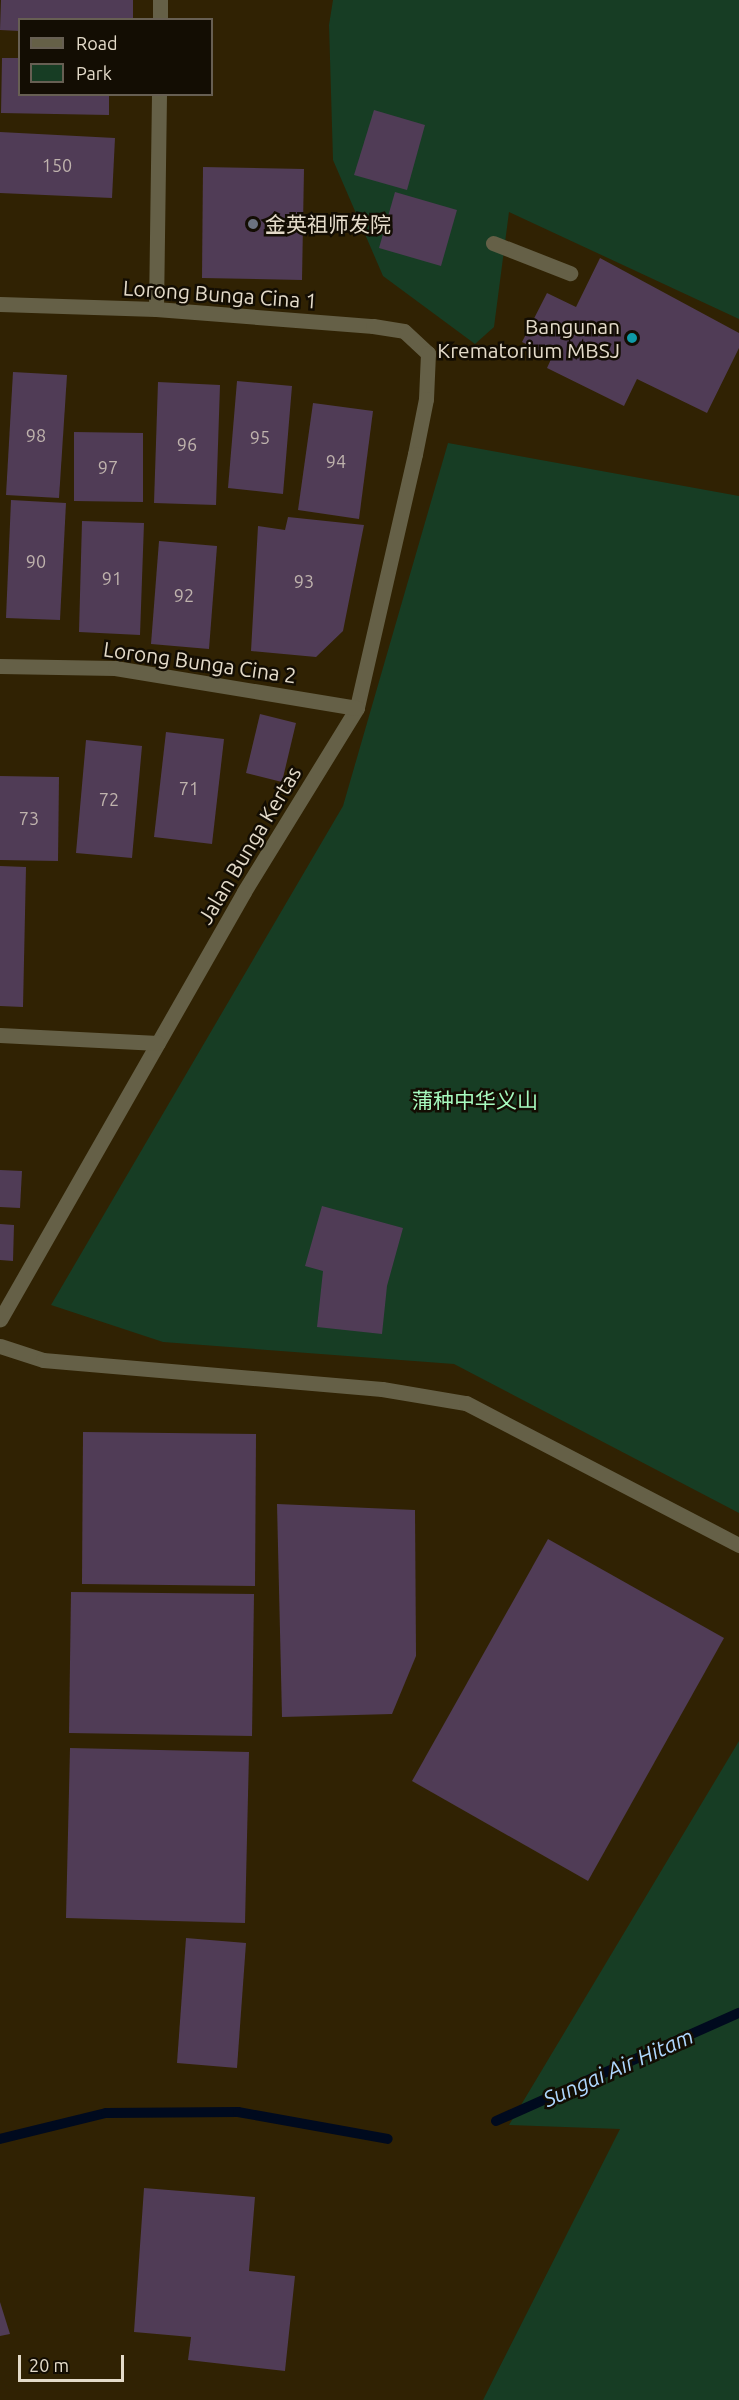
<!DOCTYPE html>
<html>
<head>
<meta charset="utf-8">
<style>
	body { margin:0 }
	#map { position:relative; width:739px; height:2400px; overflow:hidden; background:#302203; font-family:Ubuntu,"Noto Sans SC",sans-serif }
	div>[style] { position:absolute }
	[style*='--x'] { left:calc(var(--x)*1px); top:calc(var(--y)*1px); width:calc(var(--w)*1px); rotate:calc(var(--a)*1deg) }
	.green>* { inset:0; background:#173d24 }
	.stream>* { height:10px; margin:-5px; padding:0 5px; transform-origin:5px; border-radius:5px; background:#000a1e }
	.building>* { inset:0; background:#503c56 }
	.lane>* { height:15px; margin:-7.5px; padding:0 7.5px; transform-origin:7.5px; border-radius:7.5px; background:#656047 }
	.street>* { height:15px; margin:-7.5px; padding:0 7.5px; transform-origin:7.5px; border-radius:7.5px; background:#656047 }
	.dots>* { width:16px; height:16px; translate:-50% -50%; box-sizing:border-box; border:3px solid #130d03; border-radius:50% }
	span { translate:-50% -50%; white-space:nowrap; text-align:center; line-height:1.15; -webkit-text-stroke:5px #130d03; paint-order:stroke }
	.number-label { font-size:18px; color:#bfb3ad }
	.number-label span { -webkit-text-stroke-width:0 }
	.poi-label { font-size:21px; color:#e4dbca }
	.left { translate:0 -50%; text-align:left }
	.right { translate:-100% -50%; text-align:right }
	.street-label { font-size:21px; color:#e4dbca }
	.park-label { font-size:21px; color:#a6fabe }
	.water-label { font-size:22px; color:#afd7fe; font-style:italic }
	.legend { position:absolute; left:18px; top:18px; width:195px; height:78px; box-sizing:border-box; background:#130d03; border:2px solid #675f53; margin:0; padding:8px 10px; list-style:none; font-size:18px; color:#e4dbca }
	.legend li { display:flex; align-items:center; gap:12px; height:30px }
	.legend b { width:30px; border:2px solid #675f53 }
	.scale { position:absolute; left:18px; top:2355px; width:106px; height:27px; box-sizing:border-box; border:3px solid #e4dbca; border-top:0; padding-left:8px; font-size:18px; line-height:21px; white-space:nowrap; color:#e4dbca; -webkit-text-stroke:4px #130d03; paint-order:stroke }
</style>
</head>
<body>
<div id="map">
	<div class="green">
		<i style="clip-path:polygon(333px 0,739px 0,739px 319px,509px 212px,494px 327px,475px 344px,383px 276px,333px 160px,329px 25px)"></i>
		<i style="clip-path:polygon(448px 443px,739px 496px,739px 1513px,454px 1364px,163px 1342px,51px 1305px,343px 806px)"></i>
		<i style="clip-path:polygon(739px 1741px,739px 2400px,483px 2400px,620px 2129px,509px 2125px)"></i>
	</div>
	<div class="stream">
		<i style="--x:496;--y:2121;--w:266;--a:-24"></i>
		<i style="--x:0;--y:2139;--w:109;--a:-13.8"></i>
		<i style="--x:106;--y:2113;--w:132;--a:-0.4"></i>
		<i style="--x:238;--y:2112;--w:152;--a:10.2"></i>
	</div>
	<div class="building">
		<i style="clip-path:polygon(1px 0,133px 0,133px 20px,20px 20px,20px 31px,0 30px)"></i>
		<i style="clip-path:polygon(2px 58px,20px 58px,20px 94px,109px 94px,109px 115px,1px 113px)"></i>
		<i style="clip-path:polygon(374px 110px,425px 125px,407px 190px,354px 175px)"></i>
		<i style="clip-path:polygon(0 132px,115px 138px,112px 198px,0 193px)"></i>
		<i style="clip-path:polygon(203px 167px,304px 169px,302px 280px,202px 278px)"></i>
		<i style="clip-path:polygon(395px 192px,457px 210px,441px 266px,379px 248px)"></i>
		<i style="clip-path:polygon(600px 258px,739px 333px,739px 348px,707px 413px,637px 379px,624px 406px,547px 368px,552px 357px,522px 342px,547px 293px,576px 307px)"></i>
		<i style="clip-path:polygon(13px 372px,67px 375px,59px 498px,6px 495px)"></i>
		<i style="clip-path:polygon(237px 381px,292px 386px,283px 494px,228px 488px)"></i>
		<i style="clip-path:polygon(158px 382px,220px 385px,216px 505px,154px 503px)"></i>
		<i style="clip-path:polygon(313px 403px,373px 411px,359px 519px,298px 510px)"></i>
		<i style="clip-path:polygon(74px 432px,143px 433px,143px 502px,74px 501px)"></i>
		<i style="clip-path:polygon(11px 500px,66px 503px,60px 620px,6px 618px)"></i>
		<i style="clip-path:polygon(288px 517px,364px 525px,343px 631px,316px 657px,251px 651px,258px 526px,285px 530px)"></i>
		<i style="clip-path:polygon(82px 521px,144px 523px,140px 635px,79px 632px)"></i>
		<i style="clip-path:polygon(159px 541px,217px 546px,209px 649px,151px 644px)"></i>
		<i style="clip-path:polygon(260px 714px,296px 723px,282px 782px,246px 773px)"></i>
		<i style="clip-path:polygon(166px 732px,224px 739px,212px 844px,154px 837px)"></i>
		<i style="clip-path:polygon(86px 740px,142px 746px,132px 858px,76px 853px)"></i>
		<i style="clip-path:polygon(0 776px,59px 777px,58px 861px,0 860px)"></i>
		<i style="clip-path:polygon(0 866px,26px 867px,23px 1007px,0 1006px)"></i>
		<i style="clip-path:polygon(0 1170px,22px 1171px,20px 1208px,0 1207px)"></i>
		<i style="clip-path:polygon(322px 1206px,403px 1228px,387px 1286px,382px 1334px,317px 1327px,323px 1271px,305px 1266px)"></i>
		<i style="clip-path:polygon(0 1224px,14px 1225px,13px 1261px,0 1260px)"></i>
		<i style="clip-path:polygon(83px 1432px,256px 1434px,255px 1586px,82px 1584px)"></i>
		<i style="clip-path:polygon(277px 1504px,415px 1510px,416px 1656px,392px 1714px,282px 1717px)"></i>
		<i style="clip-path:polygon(548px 1539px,724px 1638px,588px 1881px,412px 1781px)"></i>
		<i style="clip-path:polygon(71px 1592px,254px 1594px,252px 1736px,69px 1733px)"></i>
		<i style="clip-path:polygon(70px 1748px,249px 1752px,245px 1923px,66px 1918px)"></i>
		<i style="clip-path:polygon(186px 1938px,246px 1943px,237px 2068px,177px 2063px)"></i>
		<i style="clip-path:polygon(144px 2188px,255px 2197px,249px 2271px,295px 2276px,285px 2371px,188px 2360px,191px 2337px,134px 2332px)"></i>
		<i style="clip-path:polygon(0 2302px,10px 2334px,0 2336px)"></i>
	</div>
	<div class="lane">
		<i style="--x:493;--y:243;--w:83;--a:21.3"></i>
	</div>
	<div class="street">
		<i style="--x:160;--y:20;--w:20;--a:-90"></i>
		<i style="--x:0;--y:304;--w:156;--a:1.8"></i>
		<i style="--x:156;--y:309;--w:218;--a:4.5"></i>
		<i style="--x:373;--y:326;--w:31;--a:9"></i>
		<i style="--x:404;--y:331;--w:33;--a:43"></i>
		<i style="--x:428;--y:353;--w:46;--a:92.5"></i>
		<i style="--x:426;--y:399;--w:56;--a:101.3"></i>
		<i style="--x:415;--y:454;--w:261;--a:102.9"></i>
		<i style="--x:357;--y:708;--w:216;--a:121.6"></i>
		<i style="--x:244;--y:892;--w:492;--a:119.7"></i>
		<i style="--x:156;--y:309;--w:215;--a:-89.2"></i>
		<i style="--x:0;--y:666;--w:115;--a:1"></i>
		<i style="--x:115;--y:668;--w:245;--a:9.4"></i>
		<i style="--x:0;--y:1035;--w:158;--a:2.9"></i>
		<i style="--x:0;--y:1346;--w:45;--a:18"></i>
		<i style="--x:43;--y:1360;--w:340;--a:4.9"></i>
		<i style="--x:382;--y:1389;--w:85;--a:9.5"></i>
		<i style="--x:466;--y:1403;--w:308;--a:27.5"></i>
	</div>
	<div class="dots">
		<i style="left:253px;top:224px;background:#6b7280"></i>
		<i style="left:632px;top:338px;background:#0f9aa8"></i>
	</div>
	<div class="number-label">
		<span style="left:57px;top:165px">150</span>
		<span style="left:36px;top:435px">98</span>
		<span style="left:260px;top:437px">95</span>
		<span style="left:187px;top:444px">96</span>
		<span style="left:336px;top:461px">94</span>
		<span style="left:108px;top:467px">97</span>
		<span style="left:36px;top:561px">90</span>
		<span style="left:112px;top:578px">91</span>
		<span style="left:304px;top:581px">93</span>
		<span style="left:184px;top:595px">92</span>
		<span style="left:189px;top:788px">71</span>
		<span style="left:109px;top:799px">72</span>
		<span style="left:29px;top:818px">73</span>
	</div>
	<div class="poi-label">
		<span class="left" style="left:265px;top:224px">金英祖师发院</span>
		<span class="right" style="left:620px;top:338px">Bangunan<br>Krematorium MBSJ</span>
	</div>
	<div class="street-label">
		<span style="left:220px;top:294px;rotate:4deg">Lorong Bunga Cina 1</span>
		<span style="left:200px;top:662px;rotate:8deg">Lorong Bunga Cina 2</span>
		<span style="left:249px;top:845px;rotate:-59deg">Jalan Bunga Kertas</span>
	</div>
	<div class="park-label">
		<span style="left:475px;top:1100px">蒲种中华义山</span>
	</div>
	<div class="water-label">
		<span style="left:618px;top:2067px;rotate:-24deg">Sungai Air Hitam</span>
	</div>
	<ul class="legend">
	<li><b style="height:8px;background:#656047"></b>Road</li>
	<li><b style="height:16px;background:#173d24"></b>Park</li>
	</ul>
	<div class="scale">20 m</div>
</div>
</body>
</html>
